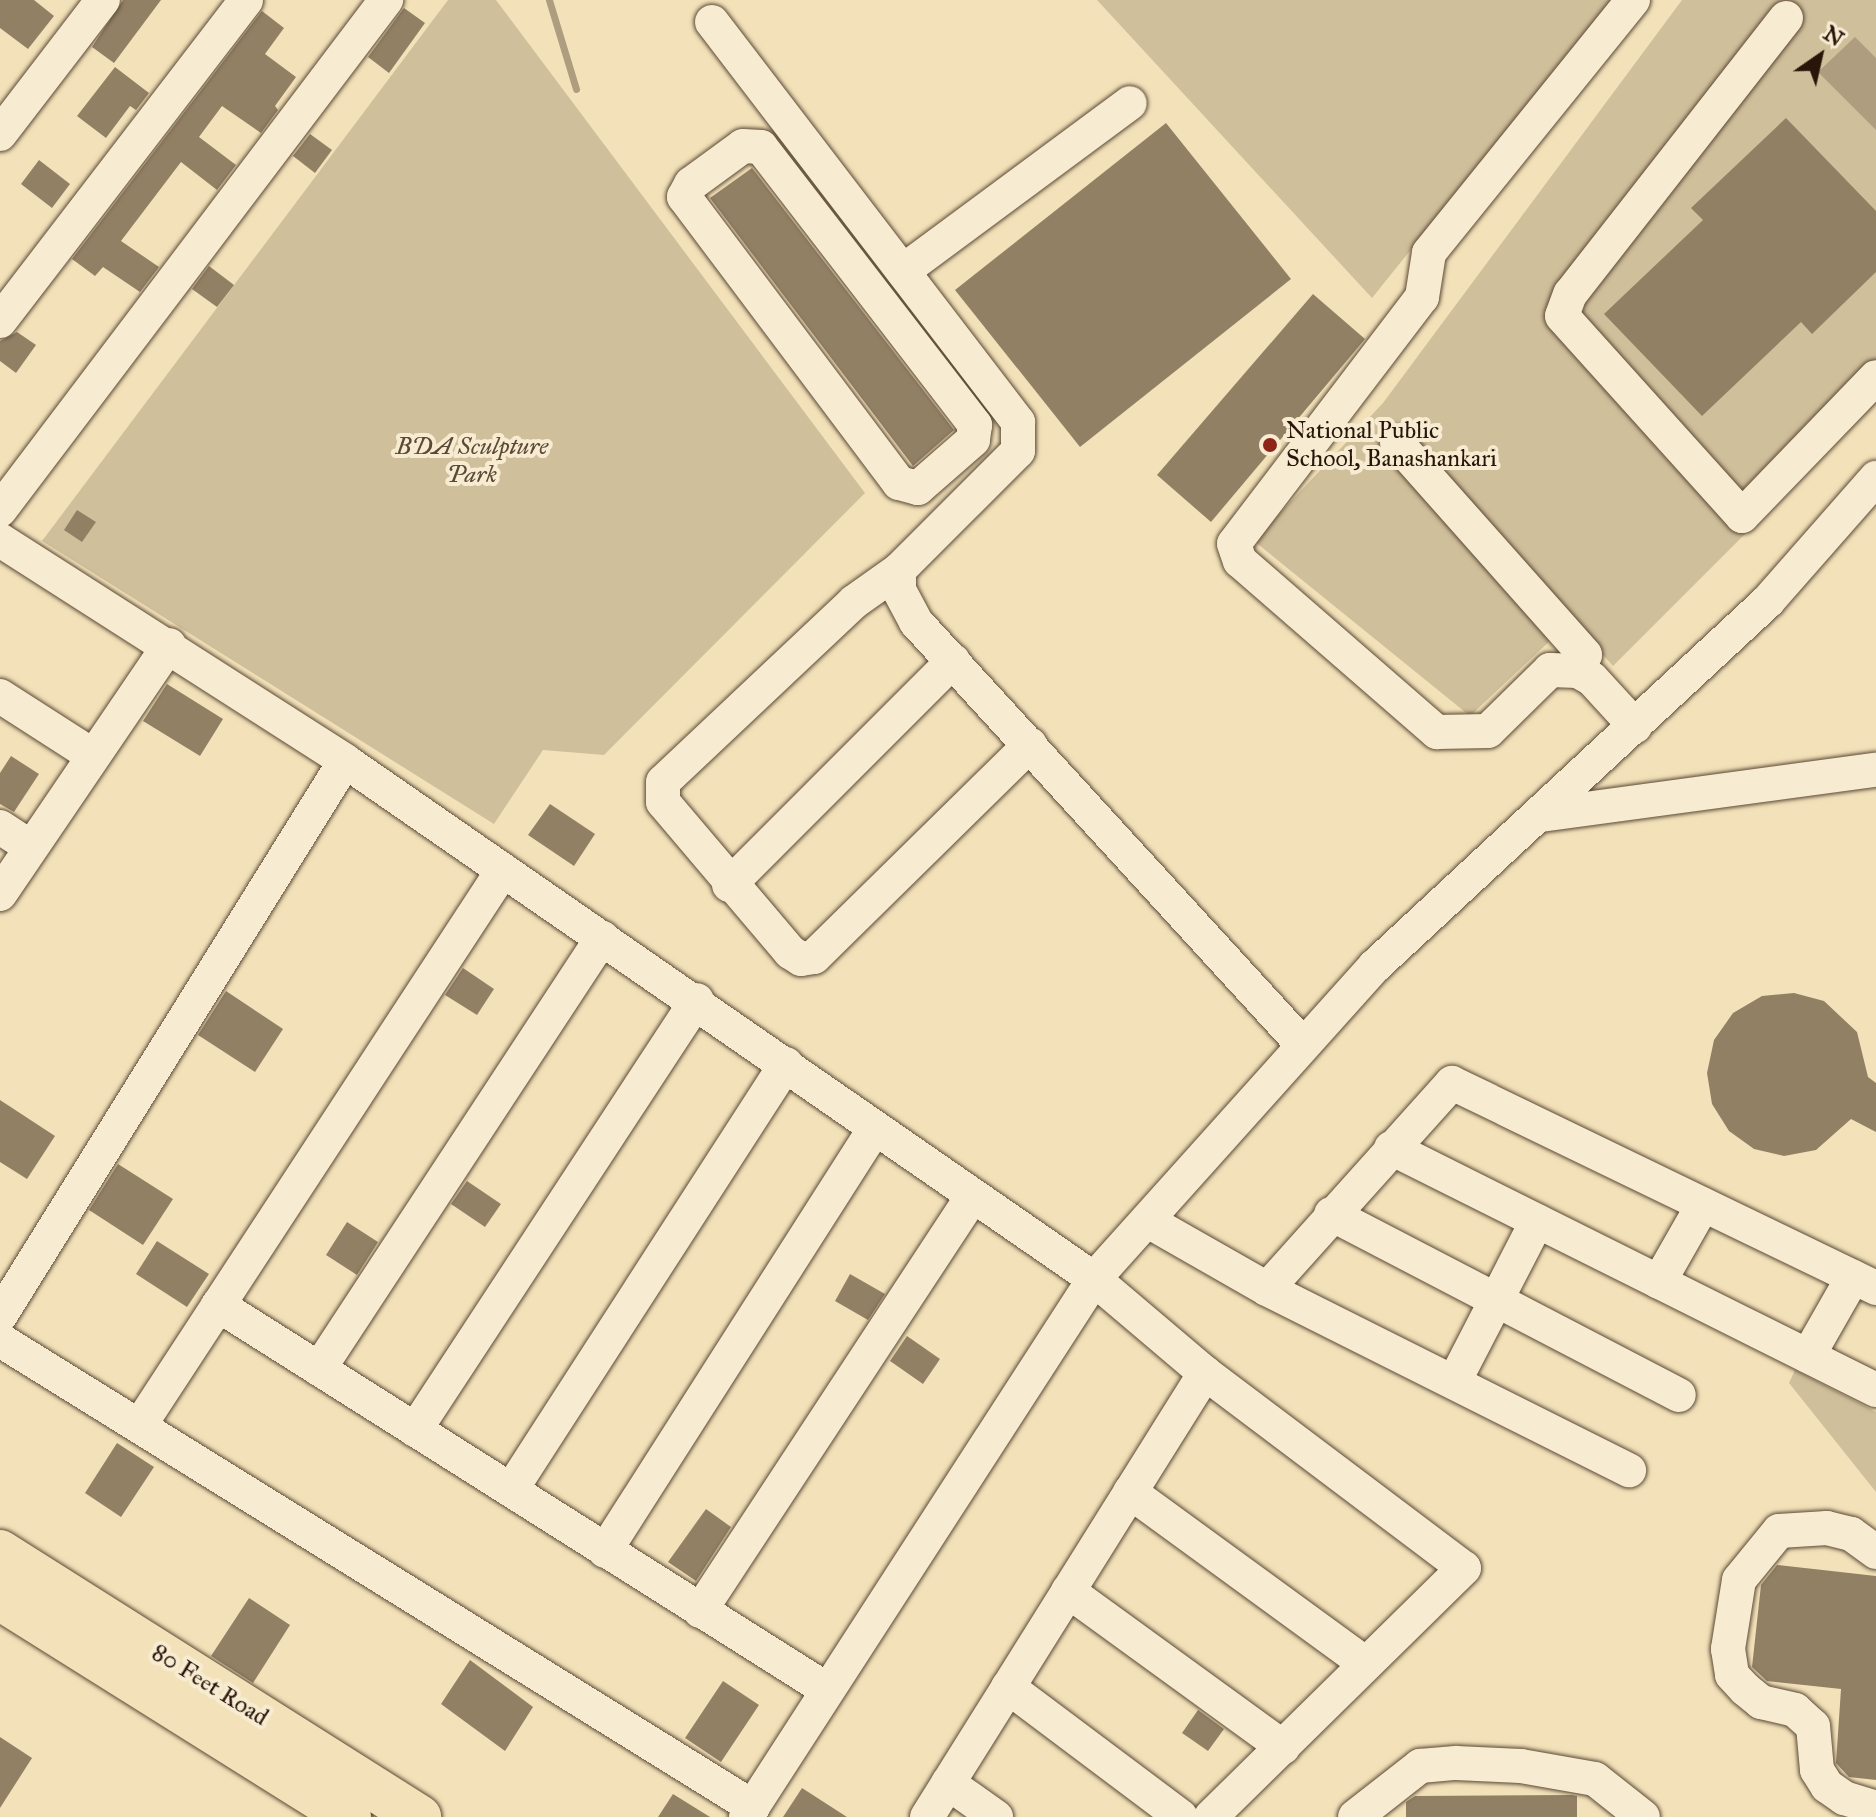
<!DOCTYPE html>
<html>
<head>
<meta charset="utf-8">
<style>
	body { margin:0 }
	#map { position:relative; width:1876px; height:1817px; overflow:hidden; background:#f3e2b9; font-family:"IM FELL Great Primer",serif }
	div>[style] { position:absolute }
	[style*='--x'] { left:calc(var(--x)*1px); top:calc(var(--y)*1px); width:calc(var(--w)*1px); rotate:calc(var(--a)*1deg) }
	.green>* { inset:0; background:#d0bf9b }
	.water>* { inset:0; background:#ae9d7e }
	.stream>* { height:7px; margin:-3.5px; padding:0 3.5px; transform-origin:3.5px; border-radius:3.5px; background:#ae9d7e }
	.building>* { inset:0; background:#928065 }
	.roads { filter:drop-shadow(0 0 2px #5b4936) drop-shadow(0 0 2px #5b4936) }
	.minor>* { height:34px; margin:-17px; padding:0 17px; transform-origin:17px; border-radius:17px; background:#f7ecd2 }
	.major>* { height:44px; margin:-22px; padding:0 22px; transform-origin:22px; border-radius:22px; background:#f3e2b9 }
	.dots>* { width:22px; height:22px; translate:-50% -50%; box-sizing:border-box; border:4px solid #f7ecd2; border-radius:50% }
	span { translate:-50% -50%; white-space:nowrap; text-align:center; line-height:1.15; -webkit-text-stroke:8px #f7ecd2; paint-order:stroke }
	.poi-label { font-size:24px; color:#28160b }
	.left { translate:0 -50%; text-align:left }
	.park-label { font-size:24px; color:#5a4936; font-style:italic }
	.street-label { font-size:24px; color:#28160b }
	.north { position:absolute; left:1780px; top:16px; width:80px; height:80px; -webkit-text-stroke:6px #f7ecd2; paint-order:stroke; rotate:34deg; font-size:22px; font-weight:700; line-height:32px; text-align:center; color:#28160b }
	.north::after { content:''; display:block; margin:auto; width:28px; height:36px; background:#28160b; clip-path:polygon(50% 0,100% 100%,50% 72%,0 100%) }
</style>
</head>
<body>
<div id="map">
	<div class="green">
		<i style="clip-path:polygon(448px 0,496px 0,865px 493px,604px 755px,543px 750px,494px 824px,42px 541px)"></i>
		<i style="clip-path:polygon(1097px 0,1612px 0,1372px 298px)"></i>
		<i style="clip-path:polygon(1682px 0,1876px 0,1876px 403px,1613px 666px,1572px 620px,1470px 716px,1254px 541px,1383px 403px)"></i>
		<i style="clip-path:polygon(1795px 1370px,1876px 1412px,1876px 1492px,1789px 1383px)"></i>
	</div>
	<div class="water">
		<i style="clip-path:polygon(1855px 37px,1876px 58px,1876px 130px,1818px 72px)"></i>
	</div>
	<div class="stream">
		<i style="--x:549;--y:0;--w:93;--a:73.1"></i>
	</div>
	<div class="building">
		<i style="clip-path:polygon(0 0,34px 0,54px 16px,28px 49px,0 28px)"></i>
		<i style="clip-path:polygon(123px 0,161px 0,114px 63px,92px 47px)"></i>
		<i style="clip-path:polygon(404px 8px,425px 23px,389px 73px,368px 57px)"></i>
		<i style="clip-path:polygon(262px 11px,284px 28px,265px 54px,296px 77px,275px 106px,278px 110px,261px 133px,222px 106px,199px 137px,236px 165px,217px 190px,181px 162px,121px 241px,159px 267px,140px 292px,103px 267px,95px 276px,72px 259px)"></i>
		<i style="clip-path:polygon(115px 67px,149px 93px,136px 110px,130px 106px,106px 138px,77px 116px)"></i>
		<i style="clip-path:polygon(1786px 118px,1876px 211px,1876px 272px,1812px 334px,1801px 322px,1702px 416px,1604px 314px,1703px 220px,1691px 208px)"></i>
		<i style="clip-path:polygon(1166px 123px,1291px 279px,1080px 447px,955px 290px)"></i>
		<i style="clip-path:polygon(310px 134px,332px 150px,315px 173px,293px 156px)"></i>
		<i style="clip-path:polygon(39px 160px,70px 184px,52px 208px,21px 184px)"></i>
		<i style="clip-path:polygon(752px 168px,954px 430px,913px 466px,710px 198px)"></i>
		<i style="clip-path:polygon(209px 266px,234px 285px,217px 307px,192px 289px)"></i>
		<i style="clip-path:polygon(1313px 294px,1365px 339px,1211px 522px,1157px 475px)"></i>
		<i style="clip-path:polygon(17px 332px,36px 345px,16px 373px,0 361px,0 341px)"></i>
		<i style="clip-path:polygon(77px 510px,96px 522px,82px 542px,64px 530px)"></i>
		<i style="clip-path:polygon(167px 684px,223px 719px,200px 756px,143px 721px)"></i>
		<i style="clip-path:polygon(11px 756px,39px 774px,14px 812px,0 804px,0 773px)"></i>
		<i style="clip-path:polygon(550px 804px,595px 834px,574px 866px,528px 835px)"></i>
		<i style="clip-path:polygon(463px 968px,494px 989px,477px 1015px,445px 995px)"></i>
		<i style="clip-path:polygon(226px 991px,283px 1029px,255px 1072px,198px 1035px)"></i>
		<i style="clip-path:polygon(1794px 993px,1824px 1001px,1857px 1032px,1868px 1077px,1876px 1083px,1876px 1132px,1851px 1119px,1816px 1150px,1784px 1156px,1754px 1149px,1729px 1131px,1712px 1104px,1707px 1073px,1714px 1040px,1733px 1013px,1762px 996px)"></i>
		<i style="clip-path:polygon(0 1100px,55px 1136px,27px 1179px,0 1162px)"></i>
		<i style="clip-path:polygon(118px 1164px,173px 1199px,143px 1245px,89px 1210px)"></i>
		<i style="clip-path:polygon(467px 1181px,501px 1204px,485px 1227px,451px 1204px)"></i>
		<i style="clip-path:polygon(347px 1222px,378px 1242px,357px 1275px,326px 1255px)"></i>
		<i style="clip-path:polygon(157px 1241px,209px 1274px,187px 1307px,136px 1274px)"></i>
		<i style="clip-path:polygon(850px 1274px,885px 1294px,868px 1320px,835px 1301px)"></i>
		<i style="clip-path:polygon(907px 1336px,940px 1359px,923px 1384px,890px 1361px)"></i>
		<i style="clip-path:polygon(117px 1443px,154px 1467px,121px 1517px,85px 1493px)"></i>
		<i style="clip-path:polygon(706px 1509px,731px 1527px,696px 1581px,668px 1562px)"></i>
		<i style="clip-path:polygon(1777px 1565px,1876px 1576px,1876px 1780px,1849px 1777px,1836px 1763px,1841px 1689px,1767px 1681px,1752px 1667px,1761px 1585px)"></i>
		<i style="clip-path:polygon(249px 1598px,290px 1625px,253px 1683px,211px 1656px)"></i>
		<i style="clip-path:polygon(470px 1660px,533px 1707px,505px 1751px,441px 1704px)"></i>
		<i style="clip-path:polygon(723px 1681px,759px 1705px,721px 1762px,685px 1738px)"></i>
		<i style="clip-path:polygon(1198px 1710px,1224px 1729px,1208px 1751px,1182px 1733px)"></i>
		<i style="clip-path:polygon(0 1737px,32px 1758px,0 1808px)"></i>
		<i style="clip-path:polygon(802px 1788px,847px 1817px,783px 1817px)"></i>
		<i style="clip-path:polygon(673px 1794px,710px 1817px,658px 1817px)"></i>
		<i style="clip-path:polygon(1572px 1795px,1577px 1796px,1577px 1817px,1406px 1817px,1406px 1802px,1415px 1796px)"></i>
	</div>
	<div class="roads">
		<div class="minor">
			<i style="--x:1633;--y:0;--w:325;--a:128.9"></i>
			<i style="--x:1429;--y:253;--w:45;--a:99"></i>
			<i style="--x:1422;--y:297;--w:310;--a:127.3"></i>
			<i style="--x:1234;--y:544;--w:18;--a:71"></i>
			<i style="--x:1240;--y:561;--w:261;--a:41"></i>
			<i style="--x:1437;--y:732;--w:51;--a:-1.1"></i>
			<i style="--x:1488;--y:731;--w:87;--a:-44.5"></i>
			<i style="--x:1550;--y:670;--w:28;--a:2"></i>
			<i style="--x:1578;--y:671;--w:16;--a:30"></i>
			<i style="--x:1592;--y:679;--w:64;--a:47.5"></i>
			<i style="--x:1786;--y:18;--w:350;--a:128"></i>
			<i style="--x:1570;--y:294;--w:23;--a:110"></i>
			<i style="--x:1562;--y:316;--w:269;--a:48"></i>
			<i style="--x:1742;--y:516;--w:193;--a:-46"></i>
			<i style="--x:712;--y:22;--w:504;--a:52.58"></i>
			<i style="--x:1018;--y:422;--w:29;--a:90"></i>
			<i style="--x:1018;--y:451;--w:168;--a:135"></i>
			<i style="--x:899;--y:570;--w:20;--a:90"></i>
			<i style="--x:899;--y:590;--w:36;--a:62"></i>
			<i style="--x:916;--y:622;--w:572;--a:47.55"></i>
			<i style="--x:0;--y:134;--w:169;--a:-52.5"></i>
			<i style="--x:743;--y:146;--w:18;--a:3"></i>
			<i style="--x:761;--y:147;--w:351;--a:52.4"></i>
			<i style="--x:975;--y:425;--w:15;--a:98"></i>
			<i style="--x:973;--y:440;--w:73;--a:138.9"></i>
			<i style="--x:918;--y:488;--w:20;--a:-165"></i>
			<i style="--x:899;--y:483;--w:358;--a:-126.9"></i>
			<i style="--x:684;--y:197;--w:15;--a:-62"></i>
			<i style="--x:691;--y:184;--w:64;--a:-36.2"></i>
			<i style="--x:903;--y:271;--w:282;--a:-36.5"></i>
			<i style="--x:0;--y:321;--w:404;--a:-52.5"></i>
			<i style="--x:1397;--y:443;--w:283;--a:48.4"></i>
			<i style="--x:1585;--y:655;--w:17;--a:114"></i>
			<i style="--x:0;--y:510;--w:640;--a:-52.88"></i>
			<i style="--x:0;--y:540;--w:410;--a:32.6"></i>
			<i style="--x:345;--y:761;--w:911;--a:34.67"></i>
			<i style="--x:1094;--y:1279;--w:145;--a:40.3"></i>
			<i style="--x:1205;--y:1373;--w:324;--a:37"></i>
			<i style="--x:1464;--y:1568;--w:355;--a:135.5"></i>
			<i style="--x:899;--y:570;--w:55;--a:144.6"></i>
			<i style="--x:854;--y:602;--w:262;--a:136.7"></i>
			<i style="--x:663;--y:782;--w:20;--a:90"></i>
			<i style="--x:663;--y:802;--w:197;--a:49.7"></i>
			<i style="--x:790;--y:952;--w:13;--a:32"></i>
			<i style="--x:801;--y:959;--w:13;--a:-9"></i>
			<i style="--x:814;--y:957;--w:303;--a:-44.5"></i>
			<i style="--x:0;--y:696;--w:109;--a:32.7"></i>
			<i style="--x:1541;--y:815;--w:338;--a:-7.7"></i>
			<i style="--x:0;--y:827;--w:37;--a:33"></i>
			<i style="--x:729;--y:885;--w:317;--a:-45"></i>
			<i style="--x:0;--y:894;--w:301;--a:-55.8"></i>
			<i style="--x:1391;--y:1148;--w:542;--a:26.52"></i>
			<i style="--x:1331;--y:1214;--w:392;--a:27.5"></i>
			<i style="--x:1148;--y:1221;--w:137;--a:29.7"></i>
			<i style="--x:1267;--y:1289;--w:405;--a:26.6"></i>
			<i style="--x:1659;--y:1282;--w:89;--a:-60.3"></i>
			<i style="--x:1267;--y:1289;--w:277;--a:-48.1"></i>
			<i style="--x:1452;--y:1083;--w:471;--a:25.8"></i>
			<i style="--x:218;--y:1305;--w:719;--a:32.28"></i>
			<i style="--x:0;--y:1316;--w:653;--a:-58.13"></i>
			<i style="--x:0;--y:1340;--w:886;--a:31.81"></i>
			<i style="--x:1808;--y:1356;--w:91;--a:-60.3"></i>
			<i style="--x:319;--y:1369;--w:516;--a:-56.71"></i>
			<i style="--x:1454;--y:1382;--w:181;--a:-62.7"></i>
			<i style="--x:140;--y:1425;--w:663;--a:-56.81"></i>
			<i style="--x:415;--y:1430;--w:514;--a:-56.74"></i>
			<i style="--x:511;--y:1490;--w:507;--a:-57.16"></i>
			<i style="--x:1130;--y:1492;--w:292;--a:36.1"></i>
			<i style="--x:605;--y:1551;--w:502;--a:-57.45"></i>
			<i style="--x:1876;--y:1552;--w:31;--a:-144"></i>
			<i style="--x:1851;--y:1534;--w:25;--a:-166"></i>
			<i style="--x:1827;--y:1528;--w:48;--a:176.4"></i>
			<i style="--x:1779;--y:1531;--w:63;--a:129.2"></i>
			<i style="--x:1739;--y:1580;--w:70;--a:99.1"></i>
			<i style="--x:1728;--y:1649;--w:26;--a:81"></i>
			<i style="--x:1732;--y:1675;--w:19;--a:47"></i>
			<i style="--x:1745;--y:1689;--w:21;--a:39"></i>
			<i style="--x:1761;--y:1702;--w:35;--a:13"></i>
			<i style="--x:1795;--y:1710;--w:24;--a:42"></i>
			<i style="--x:1813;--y:1726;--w:44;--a:84.8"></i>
			<i style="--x:1817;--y:1770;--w:19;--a:58"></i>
			<i style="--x:1827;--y:1786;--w:21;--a:35"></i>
			<i style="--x:1844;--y:1798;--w:34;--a:17"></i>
			<i style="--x:1068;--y:1591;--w:266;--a:36"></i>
			<i style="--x:700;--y:1611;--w:497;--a:-56.7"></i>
			<i style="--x:1008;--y:1687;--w:216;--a:36.9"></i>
			<i style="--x:948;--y:1783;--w:59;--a:35.3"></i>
			<i style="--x:746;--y:1817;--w:641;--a:-57.1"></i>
			<i style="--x:1094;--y:1279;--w:421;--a:-48.1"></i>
			<i style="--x:1375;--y:966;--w:536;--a:-42.88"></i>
			<i style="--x:1768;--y:601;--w:164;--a:-48.7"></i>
			<i style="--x:927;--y:1817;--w:524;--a:-57.95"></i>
			<i style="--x:1355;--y:1817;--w:83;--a:-38.1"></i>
			<i style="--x:1420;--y:1766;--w:36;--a:-5"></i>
			<i style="--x:1456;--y:1763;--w:65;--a:2.6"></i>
			<i style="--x:1521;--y:1766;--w:75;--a:10"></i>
			<i style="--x:1595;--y:1779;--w:61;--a:38.4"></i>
		</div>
		<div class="major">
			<i style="--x:0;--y:1552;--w:496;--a:32.3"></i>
			<i style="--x:0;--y:1598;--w:412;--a:32.1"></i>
		</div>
	</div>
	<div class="dots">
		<i style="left:1270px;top:445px;background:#8f2418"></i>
	</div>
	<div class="poi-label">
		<span class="left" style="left:1286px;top:445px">National Public<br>School, Banashankari</span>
	</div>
	<div class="park-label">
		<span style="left:472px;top:461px">BDA Sculpture<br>Park</span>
	</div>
	<div class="street-label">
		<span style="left:210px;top:1685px;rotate:32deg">80 Feet Road</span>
	</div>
	<div class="north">N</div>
</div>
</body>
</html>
